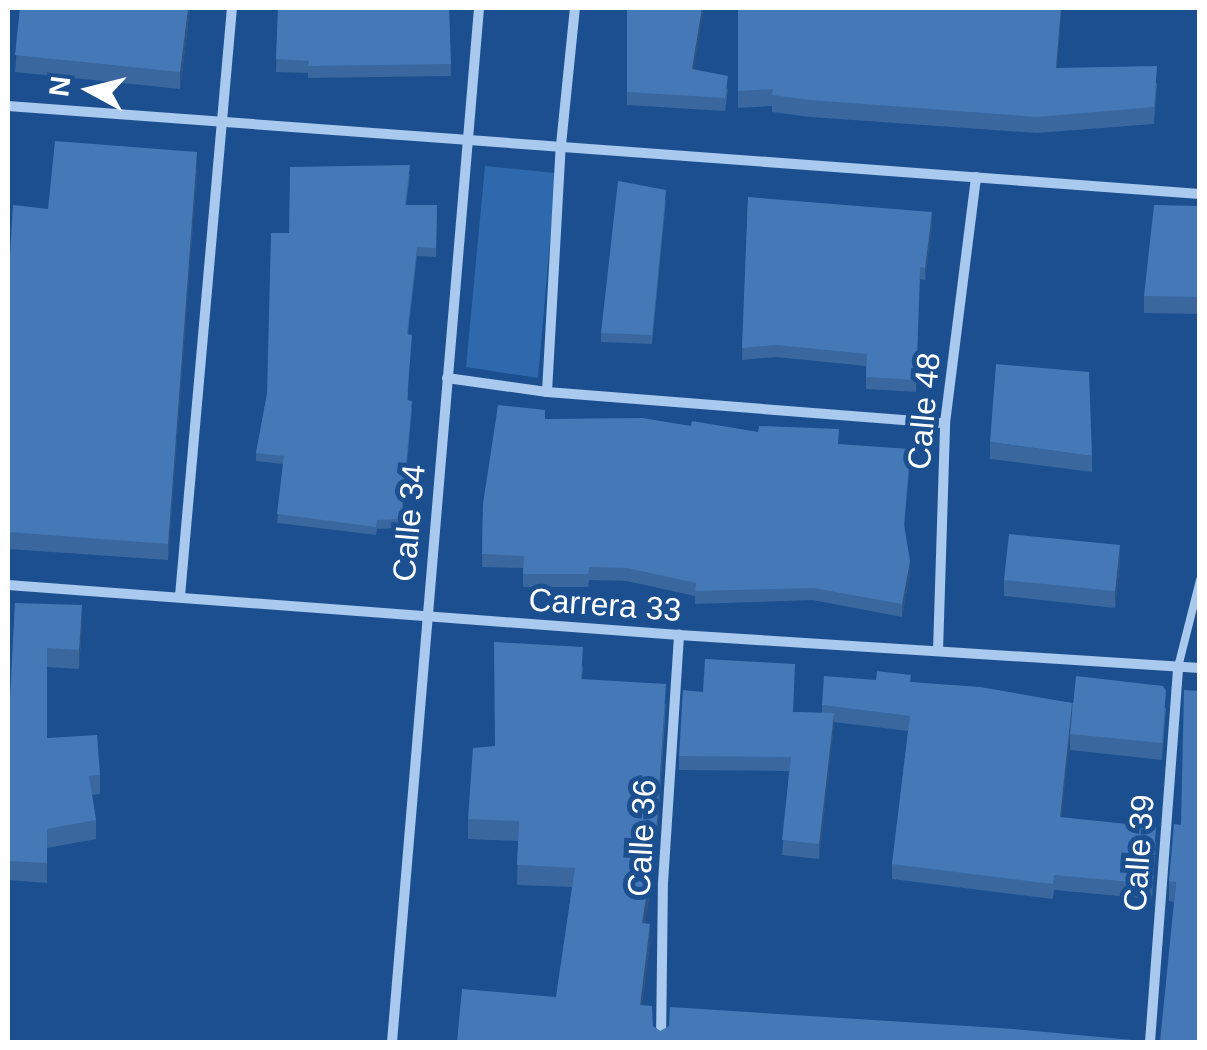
<!DOCTYPE html>
<html>
<head>
<meta charset="utf-8">
<style>
	body { margin:0 }
	#map { position:relative; width:1207px; height:1050px; overflow:hidden; background:#1b4f8f; font-family:Arial,sans-serif }
	div>[style] { position:absolute }
	[style*='--x'] { left:calc(var(--x)*1px); top:calc(var(--y)*1px); width:calc(var(--w)*1px); rotate:calc(var(--a)*1deg) }
	.green>* { inset:0; background:#2e69ad }
	.service>* { height:8px; margin:-4px; padding:0 4px; transform-origin:4px; border-radius:4px; background:#a9c9ee }
	.minor>* { height:10px; margin:-5px; padding:0 5px; transform-origin:5px; border-radius:5px; background:#a9c9ee }
	.wall>* { inset:0; background:#3a679d }
	.shaded-wall>* { inset:0; background:#305480 }
	.building>* { inset:0; background:#4478b7 }
	span { translate:-50% -50%; white-space:nowrap; text-align:center; line-height:1.15; -webkit-text-stroke:10px #1b4f8f; paint-order:stroke }
	.street-label { font-size:32px; color:#fff }
	.frame { position:absolute; inset:0; border:10px solid #fff; pointer-events:none }
	.north { position:absolute; left:40px; top:40px; width:100px; height:100px; -webkit-text-stroke:8px #1b4f8f; paint-order:stroke; rotate:277deg; font-size:28px; font-weight:700; line-height:40px; text-align:center; color:#fff }
	.north::after { content:''; display:block; margin:auto; width:35px; height:45px; background:#fff; clip-path:polygon(50% 0,100% 100%,50% 72%,0 100%) }
</style>
</head>
<body>
<div id="map">
	<div class="green">
		<i style="clip-path:polygon(485px 166px,556px 173px,538px 378px,466px 367px)"></i>
	</div>
	<div class="service">
		<i style="--x:1178;--y:667;--w:90;--a:-75.8"></i>
	</div>
	<div class="minor">
		<i style="--x:8;--y:106;--w:1195;--a:4.22"></i>
		<i style="--x:447;--y:378;--w:101;--a:8"></i>
		<i style="--x:547;--y:392;--w:399;--a:4.5"></i>
		<i style="--x:547;--y:392;--w:247;--a:-86.8"></i>
		<i style="--x:561;--y:145;--w:138;--a:-84.2"></i>
		<i style="--x:8;--y:585;--w:673;--a:4.26"></i>
		<i style="--x:679;--y:635;--w:522;--a:3.62"></i>
		<i style="--x:180;--y:596;--w:590;--a:-84.95"></i>
		<i style="--x:938;--y:651;--w:228;--a:-88.2"></i>
		<i style="--x:945;--y:423;--w:248;--a:-82.8"></i>
		<i style="--x:392;--y:1042;--w:1038;--a:-85.19"></i>
		<i style="--x:661;--y:1042;--w:159;--a:-89.3"></i>
		<i style="--x:663;--y:883;--w:249;--a:-86.3"></i>
		<i style="--x:1150;--y:1042;--w:376;--a:-85.7"></i>
	</div>
	<div class="wall">
		<i style="clip-path:polygon(20px 8px,190px 8px,180px 89px,15px 72px)"></i>
		<i style="clip-path:polygon(278px 8px,449px 8px,451px 76px,308px 78px,308px 73px,276px 72px)"></i>
		<i style="clip-path:polygon(627px 8px,694px 69px,728px 89px,725px 111px,627px 105px)"></i>
		<i style="clip-path:polygon(738px 8px,1057px 68px,1157px 83px,1154px 124px,1037px 133px,810px 117px,772px 112px,772px 106px,738px 108px)"></i>
		<i style="clip-path:polygon(197px 169px,168px 560px,8px 549px,8px 291px,48px 209px)"></i>
		<i style="clip-path:polygon(410px 174px,406px 205px,437px 205px,436px 257px,417px 256px,408px 334px,408px 400px,412px 409px,401px 528px,377px 529px,376px 535px,277px 523px,283px 464px,256px 461px,256px 453px,267px 394px,289px 233px)"></i>
		<i style="clip-path:polygon(748px 197px,932px 224px,925px 280px,920px 279px,916px 392px,866px 389px,866px 366px,776px 357px,742px 360px)"></i>
		<i style="clip-path:polygon(666px 199px,652px 344px,601px 342px,601px 333px)"></i>
		<i style="clip-path:polygon(1200px 206px,1200px 314px,1144px 313px,1144px 296px)"></i>
		<i style="clip-path:polygon(545px 419px,691px 426px,758px 432px,838px 444px,910px 462px,904px 528px,910px 574px,902px 617px,813px 600px,695px 604px,695px 596px,627px 581px,589px 580px,588px 587px,523px 587px,523px 568px,482px 567px,483px 504px)"></i>
		<i style="clip-path:polygon(990px 442px,1092px 456px,1092px 472px,990px 459px)"></i>
		<i style="clip-path:polygon(1120px 562px,1115px 608px,1004px 596px,1004px 580px)"></i>
		<i style="clip-path:polygon(15px 603px,82px 624px,79px 669px,47px 667px,47px 738px,100px 775px,100px 794px,92px 795px,96px 820px,96px 839px,47px 848px,47px 883px,8px 880px,8px 700px,10px 700px)"></i>
		<i style="clip-path:polygon(583px 666px,582px 679px,666px 704px,656px 855px,645px 923px,650px 943px,642px 1005px,653px 1026px,660px 1031px,1014px 1029px,457px 1042px,556px 997px,572px 887px,517px 885px,518px 841px,468px 839px,468px 819px,495px 746px)"></i>
		<i style="clip-path:polygon(911px 682px,1072px 703px,1166px 708px,1162px 760px,1070px 750px,1070px 736px,1061px 818px,1156px 842px,1152px 899px,1054px 890px,1053px 899px,892px 879px,892px 864px,908px 731px,834px 722px,819px 859px,782px 855px,789px 771px,679px 770px,679px 756px,794px 712px,822px 713px,822px 705px)"></i>
		<i style="clip-path:polygon(1181px 825px,1174px 902px,1169px 901px,1169px 881px)"></i>
	</div>
	<div class="shaded-wall">
		<i style="clip-path:polygon(188px 8px,190px 8px,180px 89px,180px 72px)"></i>
		<i style="clip-path:polygon(702px 8px,704px 8px,692px 82px,692px 69px)"></i>
		<i style="clip-path:polygon(1061px 8px,1062px 8px,1056px 84px,1056px 68px)"></i>
		<i style="clip-path:polygon(197px 152px,197px 169px,168px 560px,168px 544px)"></i>
		<i style="clip-path:polygon(932px 212px,932px 224px,925px 280px,925px 268px)"></i>
		<i style="clip-path:polygon(1120px 545px,1120px 562px,1115px 608px,1115px 591px)"></i>
		<i style="clip-path:polygon(910px 561px,910px 574px,902px 617px,902px 604px)"></i>
		<i style="clip-path:polygon(82px 605px,82px 624px,79px 669px,79px 650px)"></i>
		<i style="clip-path:polygon(666px 684px,656px 855px,642px 942px,642px 923px)"></i>
		<i style="clip-path:polygon(1072px 703px,1072px 719px,1060px 833px,1060px 817px)"></i>
		<i style="clip-path:polygon(834px 713px,834px 728px,819px 859px,819px 844px)"></i>
		<i style="clip-path:polygon(650px 924px,650px 943px,640px 1024px,640px 1005px)"></i>
	</div>
	<div class="building">
		<i style="clip-path:polygon(20px 8px,188px 8px,180px 72px,15px 55px)"></i>
		<i style="clip-path:polygon(278px 8px,449px 8px,451px 64px,308px 66px,309px 61px,276px 59px)"></i>
		<i style="clip-path:polygon(627px 8px,702px 8px,692px 69px,728px 76px,725px 98px,627px 92px)"></i>
		<i style="clip-path:polygon(738px 8px,1061px 8px,1056px 68px,1157px 66px,1154px 107px,1037px 117px,810px 100px,772px 95px,773px 89px,738px 91px)"></i>
		<i style="clip-path:polygon(55px 141px,197px 152px,168px 544px,8px 532px,8px 291px,13px 205px,48px 209px)"></i>
		<i style="clip-path:polygon(410px 165px,405px 205px,437px 205px,436px 248px,417px 247px,407px 334px,412px 335px,407px 400px,412px 401px,401px 519px,377px 520px,376px 527px,277px 514px,284px 456px,256px 453px,267px 394px,271px 233px,289px 233px,290px 167px)"></i>
		<i style="clip-path:polygon(618px 181px,666px 190px,652px 335px,601px 333px)"></i>
		<i style="clip-path:polygon(748px 197px,932px 212px,925px 268px,920px 267px,916px 380px,866px 377px,867px 354px,776px 345px,742px 348px)"></i>
		<i style="clip-path:polygon(1154px 205px,1200px 206px,1200px 297px,1144px 296px)"></i>
		<i style="clip-path:polygon(996px 364px,1089px 372px,1092px 456px,990px 442px)"></i>
		<i style="clip-path:polygon(498px 405px,545px 410px,545px 419px,642px 418px,691px 426px,692px 421px,758px 432px,759px 426px,839px 429px,838px 444px,910px 449px,904px 524px,910px 561px,902px 604px,813px 588px,695px 591px,696px 583px,627px 568px,589px 567px,588px 574px,523px 574px,524px 556px,482px 554px,483px 504px)"></i>
		<i style="clip-path:polygon(1009px 534px,1120px 545px,1115px 591px,1004px 580px)"></i>
		<i style="clip-path:polygon(15px 603px,82px 605px,79px 650px,47px 648px,47px 738px,97px 735px,100px 775px,89px 776px,96px 820px,47px 829px,47px 863px,8px 861px,8px 700px,10px 700px)"></i>
		<i style="clip-path:polygon(494px 642px,583px 647px,581px 679px,666px 684px,656px 835px,642px 923px,650px 924px,640px 1005px,652px 1006px,653px 1026px,660px 1031px,669px 1026px,670px 1007px,1014px 1029px,1154px 1042px,457px 1042px,462px 989px,556px 997px,575px 868px,517px 865px,519px 821px,468px 819px,473px 748px,495px 746px)"></i>
		<i style="clip-path:polygon(705px 659px,795px 664px,793px 712px,834px 713px,819px 844px,782px 840px,791px 757px,679px 756px,683px 690px,703px 692px)"></i>
		<i style="clip-path:polygon(877px 671px,911px 675px,910px 682px,980px 687px,1072px 703px,1060px 817px,1156px 827px,1152px 884px,1054px 875px,1053px 884px,892px 864px,910px 716px,822px 705px,824px 676px,876px 680px)"></i>
		<i style="clip-path:polygon(1076px 676px,1163px 686px,1166px 691px,1162px 743px,1070px 734px)"></i>
		<i style="clip-path:polygon(1184px 690px,1200px 691px,1200px 1042px,1160px 1042px,1176px 882px,1169px 881px,1174px 824px,1181px 825px)"></i>
	</div>
	<div class="street-label">
		<span style="left:924px;top:411px;rotate:-85deg">Calle 48</span>
		<span style="left:409px;top:523px;rotate:-85deg">Calle 34</span>
		<span style="left:605px;top:605px;rotate:4deg">Carrera 33</span>
		<span style="left:642px;top:838px;rotate:-87deg">Calle 36</span>
		<span style="left:1139px;top:853px;rotate:-86deg">Calle 39</span>
	</div>
	<div class="frame"></div>
	<div class="north">N</div>
</div>
</body>
</html>
